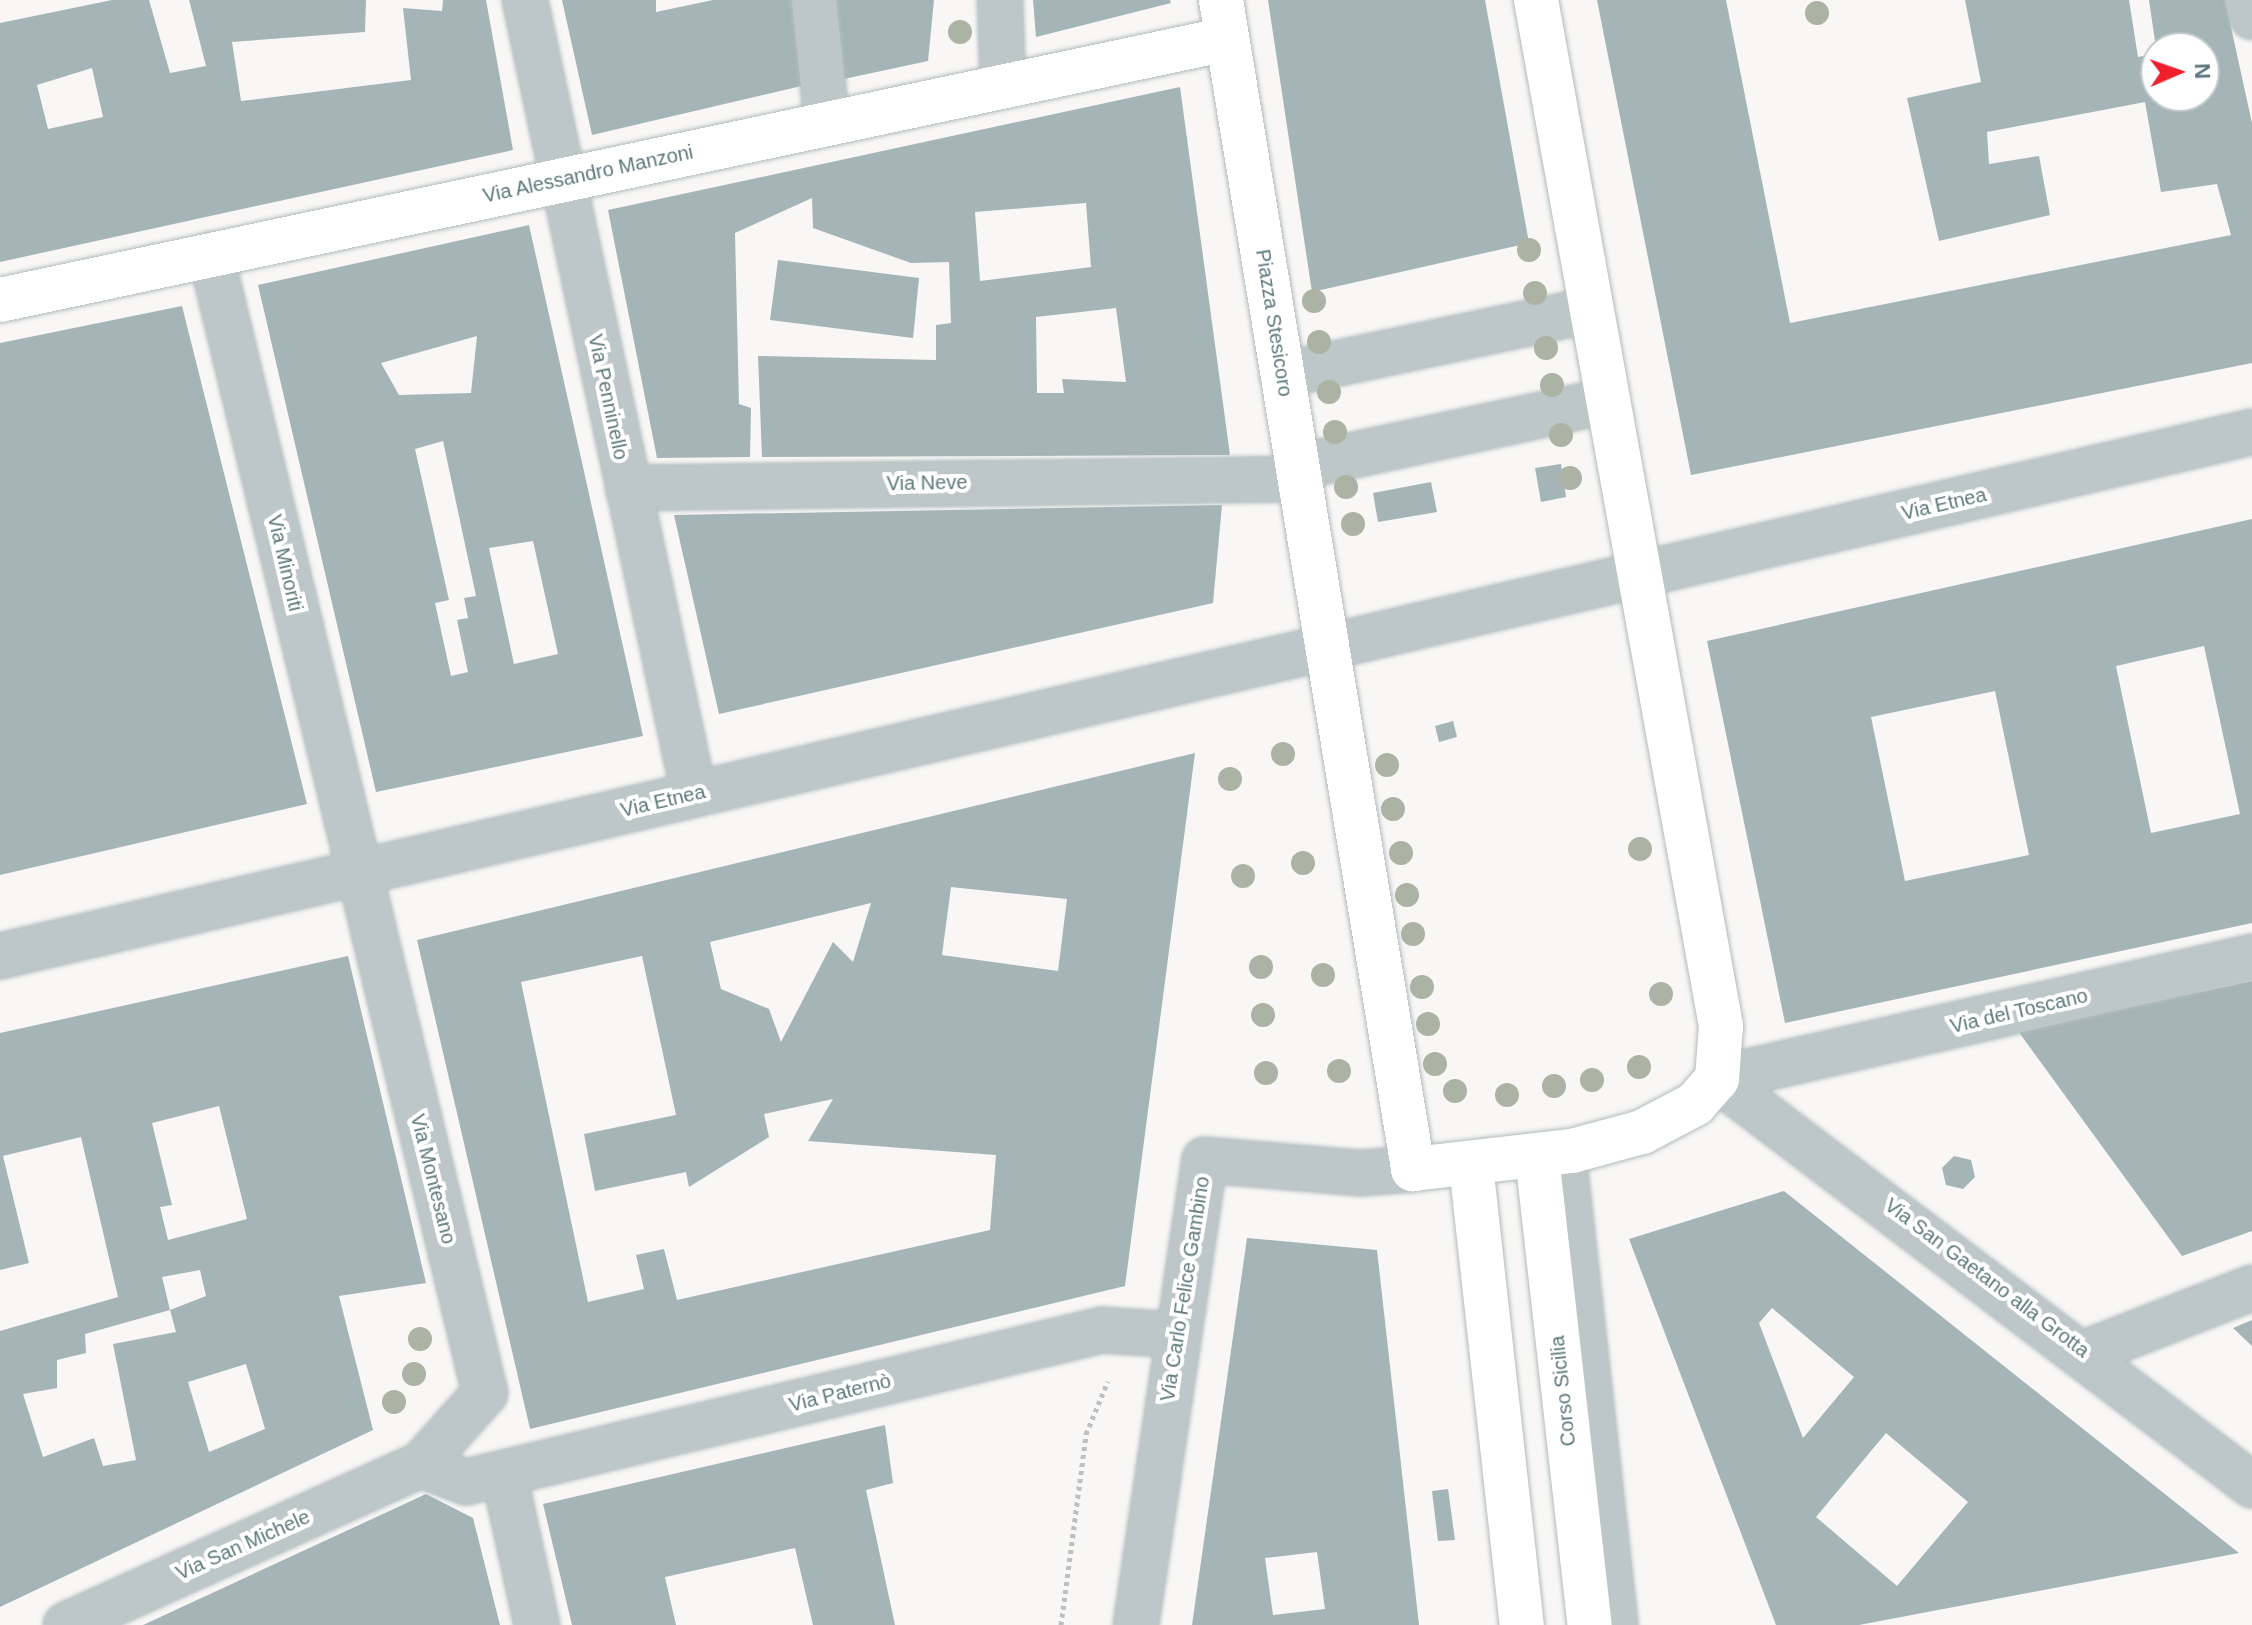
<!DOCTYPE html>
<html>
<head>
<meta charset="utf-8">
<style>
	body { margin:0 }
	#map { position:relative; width:2252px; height:1625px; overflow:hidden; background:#f8f7f5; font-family:Helvetica,sans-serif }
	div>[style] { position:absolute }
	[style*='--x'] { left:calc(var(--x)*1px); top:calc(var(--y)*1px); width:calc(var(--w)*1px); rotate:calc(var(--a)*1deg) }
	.building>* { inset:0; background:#a5b4b6 }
	.path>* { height:5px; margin-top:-2.5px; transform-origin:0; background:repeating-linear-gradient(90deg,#bbc0c1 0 4px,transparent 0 8px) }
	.roads { filter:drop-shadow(0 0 2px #b1bbbd) drop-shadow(0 0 2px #b1bbbd) }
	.lane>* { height:26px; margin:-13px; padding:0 13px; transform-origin:13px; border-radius:13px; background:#bec7c8 }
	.street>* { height:44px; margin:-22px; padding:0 22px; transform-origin:22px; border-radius:22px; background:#bec7c8 }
	.secondary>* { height:44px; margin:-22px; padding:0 22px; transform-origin:22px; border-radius:22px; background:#fff }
	.primary>* { height:44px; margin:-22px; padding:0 22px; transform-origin:22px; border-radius:22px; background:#fff }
	.trees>* { width:24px; height:24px; margin:-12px; border-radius:50%; background:#acb2a4 }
	span { translate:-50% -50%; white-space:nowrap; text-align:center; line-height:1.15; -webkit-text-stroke:8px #fff; paint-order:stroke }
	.street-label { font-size:20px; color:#5d787c }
	.north { position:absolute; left:2140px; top:32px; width:80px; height:80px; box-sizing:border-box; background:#fff; border:2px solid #bec9cb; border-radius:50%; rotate:88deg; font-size:22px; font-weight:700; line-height:32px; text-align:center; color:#5d787c }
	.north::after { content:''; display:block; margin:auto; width:28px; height:36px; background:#ef1f2c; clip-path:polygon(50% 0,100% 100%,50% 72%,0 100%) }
</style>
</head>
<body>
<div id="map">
	<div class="building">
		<i style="clip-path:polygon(evenodd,112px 0,149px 0,170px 73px,206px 66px,189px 0,366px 0,365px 32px,232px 42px,241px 101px,411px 80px,403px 8px,442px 11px,443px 0,486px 0,513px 150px,0 262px,0 23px,112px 0,92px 68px,103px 117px,48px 129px,37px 85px,92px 68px)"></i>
		<i style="clip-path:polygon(562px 0,656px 0,656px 12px,713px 0,804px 0,810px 84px,592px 135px)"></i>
		<i style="clip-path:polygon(836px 0,934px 0,928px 61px,830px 82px,825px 28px)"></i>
		<i style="clip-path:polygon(1033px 0,1170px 0,1171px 3px,1036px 37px)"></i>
		<i style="clip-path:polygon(1268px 0,1485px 0,1529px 243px,1312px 292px)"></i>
		<i style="clip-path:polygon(1597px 0,1726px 0,1790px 323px,2231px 235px,2217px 184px,2161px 192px,2145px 102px,1987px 132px,1989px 164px,2039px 156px,2050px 215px,1939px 241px,1907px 98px,1981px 82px,1965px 0,2129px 0,2138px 57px,2156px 53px,2156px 96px,2204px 96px,2204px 48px,2156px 48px,2149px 0,2225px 0,2252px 123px,2252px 363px,1691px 475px)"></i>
		<i style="clip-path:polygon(evenodd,1180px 87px,1230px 455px,762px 457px,758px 356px,936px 360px,936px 325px,951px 323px,949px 262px,911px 263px,813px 228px,812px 198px,735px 233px,739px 404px,751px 408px,750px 457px,657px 458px,608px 210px,1180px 87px,1086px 203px,1091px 267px,980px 281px,975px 212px,1086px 203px,1180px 87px,1116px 308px,1126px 382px,1062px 379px,1064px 393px,1037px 393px,1036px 317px,1116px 308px)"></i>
		<i style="clip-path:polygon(evenodd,529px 225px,643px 736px,376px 792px,258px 285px,529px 225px,477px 336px,471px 393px,399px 395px,381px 363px,477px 336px,529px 225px,443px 441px,476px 596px,464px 598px,468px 618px,457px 620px,468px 672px,451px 676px,435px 603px,449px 600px,415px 449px,443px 441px,529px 225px,533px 541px,558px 654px,514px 664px,489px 548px,533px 541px)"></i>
		<i style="clip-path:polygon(778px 260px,919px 278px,913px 338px,770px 320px)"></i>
		<i style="clip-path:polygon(182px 306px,307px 804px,0 875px,0 343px)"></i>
		<i style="clip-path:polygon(1561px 464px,1566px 497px,1541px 502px,1535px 468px)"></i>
		<i style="clip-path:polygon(1431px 482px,1437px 512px,1378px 522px,1373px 493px)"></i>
		<i style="clip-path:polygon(1222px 505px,1213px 603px,719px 714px,674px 515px)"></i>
		<i style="clip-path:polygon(evenodd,2252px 519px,2252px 923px,1785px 1023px,1707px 641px,2252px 519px,2204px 646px,2240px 814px,2151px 833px,2116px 666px,2204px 646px,2252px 519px,1995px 691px,2029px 855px,1905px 881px,1871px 717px,1995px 691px)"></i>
		<i style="clip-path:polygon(1453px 721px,1457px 737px,1439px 742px,1435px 726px)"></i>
		<i style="clip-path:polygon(evenodd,1195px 753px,1125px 1286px,530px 1429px,417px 940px,1195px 753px,951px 887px,1067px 899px,1058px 971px,942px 955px,951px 887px,1195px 753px,871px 903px,853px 962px,833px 942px,781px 1042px,769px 1009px,721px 989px,710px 942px,871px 903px,1195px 753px,642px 956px,676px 1115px,584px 1134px,595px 1191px,686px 1172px,689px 1187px,769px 1137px,764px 1114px,833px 1099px,808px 1141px,996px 1155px,990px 1230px,677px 1300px,664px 1249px,636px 1255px,644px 1289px,588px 1302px,521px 982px,642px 956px)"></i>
		<i style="clip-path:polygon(evenodd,348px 956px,426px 1283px,339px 1296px,373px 1430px,0 1607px,0 1331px,118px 1297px,81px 1137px,3px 1156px,29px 1263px,0 1270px,0 1033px,348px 956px,219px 1106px,247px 1219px,168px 1240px,160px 1207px,172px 1205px,152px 1123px,219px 1106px,348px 956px,200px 1270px,206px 1296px,170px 1310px,176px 1332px,113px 1344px,136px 1460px,103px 1466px,94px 1438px,43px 1457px,23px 1394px,57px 1388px,57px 1360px,86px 1353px,85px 1334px,170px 1310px,162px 1277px,200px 1270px,348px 956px,246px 1364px,265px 1429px,209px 1452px,188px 1382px,246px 1364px)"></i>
		<i style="clip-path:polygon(2252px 981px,2252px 1231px,2182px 1256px,2018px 1031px)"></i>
		<i style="clip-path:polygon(1954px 1156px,1971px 1160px,1975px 1177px,1963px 1189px,1946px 1185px,1942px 1168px)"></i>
		<i style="clip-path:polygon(evenodd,1784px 1191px,2239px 1553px,1859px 1625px,1776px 1625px,1629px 1239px,1784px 1191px,1772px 1308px,1854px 1377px,1803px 1438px,1759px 1323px,1772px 1308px,1784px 1191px,1886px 1433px,1968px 1502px,1897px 1586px,1816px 1517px,1886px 1433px)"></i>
		<i style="clip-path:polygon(evenodd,1247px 1238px,1377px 1250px,1419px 1625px,1192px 1625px,1247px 1238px,1317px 1552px,1325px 1609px,1273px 1615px,1265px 1558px,1317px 1552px)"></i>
		<i style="clip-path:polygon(2252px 1320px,2252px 1346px,2233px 1328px)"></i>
		<i style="clip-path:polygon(885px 1425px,893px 1483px,866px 1490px,895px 1625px,813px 1625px,795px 1548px,665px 1577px,676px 1625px,572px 1625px,543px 1504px)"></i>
		<i style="clip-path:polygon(1448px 1489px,1455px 1540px,1438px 1541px,1432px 1491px)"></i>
		<i style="clip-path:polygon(426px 1494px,473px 1518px,500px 1625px,143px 1625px)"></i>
	</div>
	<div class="path">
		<i style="--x:1061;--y:1625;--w:193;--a:-82.5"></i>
		<i style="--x:1086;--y:1434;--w:57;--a:-67.5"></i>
	</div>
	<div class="roads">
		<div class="lane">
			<i style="--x:1572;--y:1151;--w:477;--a:83.7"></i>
		</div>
		<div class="street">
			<i style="--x:525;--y:0;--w:812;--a:77.98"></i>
			<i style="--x:814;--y:0;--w:124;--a:84"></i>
			<i style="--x:1000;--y:0;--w:84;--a:88"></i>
			<i style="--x:2248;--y:0;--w:17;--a:77"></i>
			<i style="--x:1282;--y:375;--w:315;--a:-11.9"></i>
			<i style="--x:1298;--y:467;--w:315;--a:-12.1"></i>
			<i style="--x:628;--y:488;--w:671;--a:-0.77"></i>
			<i style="--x:0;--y:956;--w:2312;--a:-13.1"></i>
			<i style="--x:1717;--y:1079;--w:672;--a:37.19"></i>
			<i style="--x:1717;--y:1079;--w:549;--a:-12.85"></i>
			<i style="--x:2085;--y:1353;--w:179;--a:-21.3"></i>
			<i style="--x:421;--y:1465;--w:48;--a:20.7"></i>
			<i style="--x:466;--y:1482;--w:654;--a:-13.44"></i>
			<i style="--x:1102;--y:1330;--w:75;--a:3.8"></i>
			<i style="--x:504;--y:1474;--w:155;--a:77.7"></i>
			<i style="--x:66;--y:1625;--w:389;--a:-24.3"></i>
			<i style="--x:421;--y:1465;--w:96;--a:-48.4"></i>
			<i style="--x:485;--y:1393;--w:1171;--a:-103.54"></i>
			<i style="--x:1136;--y:1625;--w:470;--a:-81.6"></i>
			<i style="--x:1205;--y:1160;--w:157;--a:4.8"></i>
			<i style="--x:1361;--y:1173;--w:52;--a:-4.4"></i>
		</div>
		<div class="secondary">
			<i style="--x:0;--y:300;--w:1254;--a:-12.01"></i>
		</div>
		<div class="primary">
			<i style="--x:1221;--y:0;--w:1185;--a:80.67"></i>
			<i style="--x:1413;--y:1169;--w:160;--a:-6.5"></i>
			<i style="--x:1572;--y:1151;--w:73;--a:-15.2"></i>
			<i style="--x:1642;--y:1132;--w:60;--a:-27.8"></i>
			<i style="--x:1695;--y:1104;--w:33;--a:-49"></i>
			<i style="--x:1717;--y:1079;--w:53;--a:-85.7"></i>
			<i style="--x:1721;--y:1026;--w:1043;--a:-100.22"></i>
			<i style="--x:1537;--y:1156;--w:472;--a:83.6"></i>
			<i style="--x:1471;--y:1165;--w:463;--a:83.7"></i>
		</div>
	</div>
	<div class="trees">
		<i style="left:1817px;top:13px"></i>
		<i style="left:960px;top:32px"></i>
		<i style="left:1529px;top:250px"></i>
		<i style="left:1535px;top:293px"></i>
		<i style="left:1314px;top:301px"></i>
		<i style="left:1319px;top:342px"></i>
		<i style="left:1546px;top:348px"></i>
		<i style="left:1552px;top:385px"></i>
		<i style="left:1329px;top:392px"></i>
		<i style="left:1335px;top:432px"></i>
		<i style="left:1561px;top:435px"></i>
		<i style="left:1570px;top:478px"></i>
		<i style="left:1346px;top:487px"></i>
		<i style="left:1353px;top:524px"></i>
		<i style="left:1283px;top:754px"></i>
		<i style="left:1387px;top:765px"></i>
		<i style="left:1230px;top:779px"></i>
		<i style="left:1393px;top:809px"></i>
		<i style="left:1640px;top:849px"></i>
		<i style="left:1401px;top:853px"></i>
		<i style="left:1303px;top:863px"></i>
		<i style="left:1243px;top:876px"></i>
		<i style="left:1407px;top:895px"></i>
		<i style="left:1413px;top:934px"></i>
		<i style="left:1261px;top:967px"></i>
		<i style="left:1323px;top:975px"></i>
		<i style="left:1422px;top:987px"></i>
		<i style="left:1661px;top:994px"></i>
		<i style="left:1263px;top:1015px"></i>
		<i style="left:1428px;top:1024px"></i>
		<i style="left:1435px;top:1064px"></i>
		<i style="left:1639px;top:1067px"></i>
		<i style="left:1339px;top:1071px"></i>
		<i style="left:1266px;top:1073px"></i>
		<i style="left:1592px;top:1080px"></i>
		<i style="left:1554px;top:1086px"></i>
		<i style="left:1455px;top:1091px"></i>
		<i style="left:1507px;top:1095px"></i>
		<i style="left:420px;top:1339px"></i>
		<i style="left:414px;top:1374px"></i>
		<i style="left:394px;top:1402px"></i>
	</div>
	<div class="street-label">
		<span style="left:588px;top:174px;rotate:-12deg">Via Alessandro Manzoni</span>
		<span style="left:1274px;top:323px;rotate:81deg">Piazza Stesicoro</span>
		<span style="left:608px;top:397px;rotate:78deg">Via Penninello</span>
		<span style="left:927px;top:483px;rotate:-1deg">Via Neve</span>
		<span style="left:1944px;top:504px;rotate:-13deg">Via Etnea</span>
		<span style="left:285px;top:563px;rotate:77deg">Via Minoriti</span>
		<span style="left:663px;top:801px;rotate:-13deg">Via Etnea</span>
		<span style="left:2019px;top:1011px;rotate:-13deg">Via del Toscano</span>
		<span style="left:433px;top:1179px;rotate:76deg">Via Montesano</span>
		<span style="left:1987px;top:1278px;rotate:37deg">Via San Gaetano alla Grotta</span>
		<span style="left:1185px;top:1289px;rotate:-81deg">Via Carlo Felice Gambino</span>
		<span style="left:1563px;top:1391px;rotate:-96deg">Corso Sicilia</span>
		<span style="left:840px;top:1393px;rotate:-14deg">Via Paternò</span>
		<span style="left:243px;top:1545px;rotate:-24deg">Via San Michele</span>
	</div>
	<div class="north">N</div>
</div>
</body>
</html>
